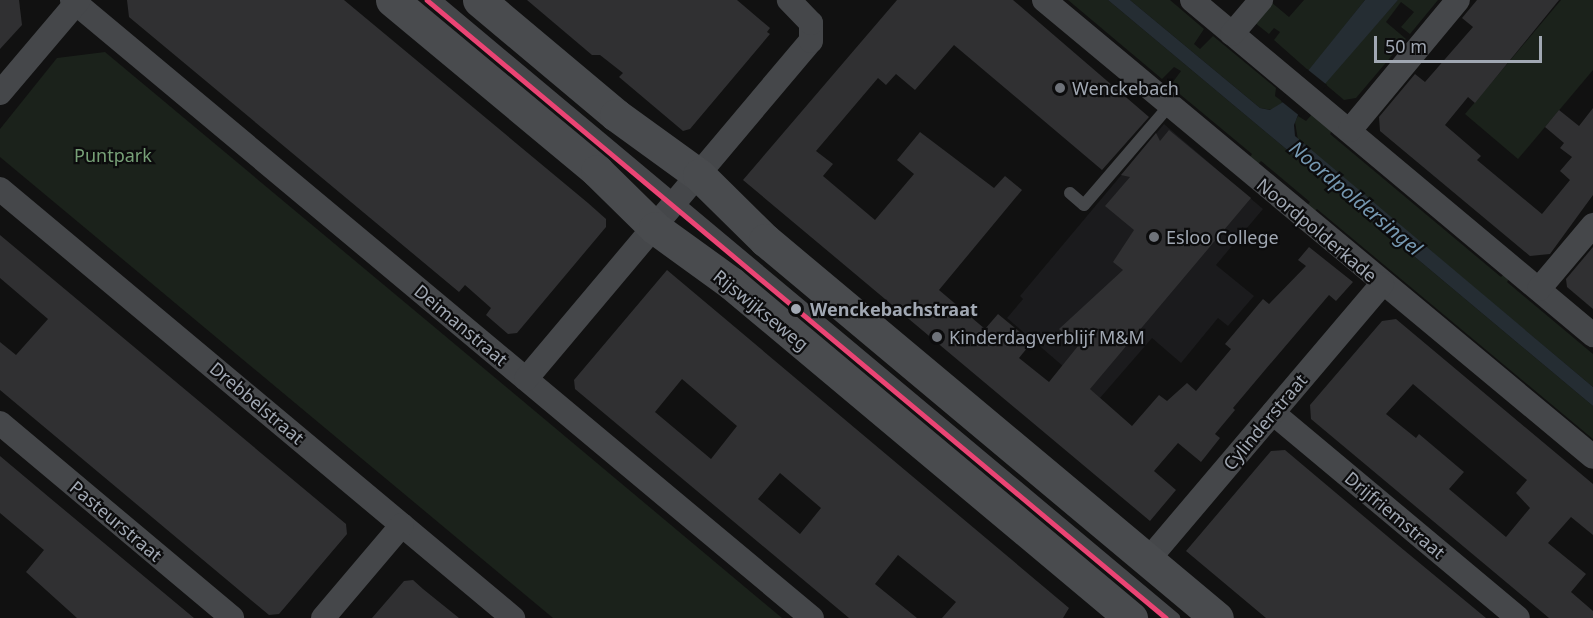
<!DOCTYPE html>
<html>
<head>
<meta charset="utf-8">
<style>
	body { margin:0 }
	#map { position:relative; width:1593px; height:618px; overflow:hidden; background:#111; font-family:"Noto Sans",sans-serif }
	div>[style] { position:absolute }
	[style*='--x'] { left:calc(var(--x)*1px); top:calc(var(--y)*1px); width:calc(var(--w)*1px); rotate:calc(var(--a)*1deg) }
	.built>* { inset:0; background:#1b1b1d }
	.green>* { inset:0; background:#1b221b }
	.water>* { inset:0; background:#252d33 }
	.pier>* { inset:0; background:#111 }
	.building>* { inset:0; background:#303032 }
	.lane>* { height:12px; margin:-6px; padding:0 6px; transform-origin:6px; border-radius:6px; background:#45474a }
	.street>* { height:24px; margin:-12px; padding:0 12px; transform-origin:12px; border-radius:12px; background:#45474a }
	.secondary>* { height:33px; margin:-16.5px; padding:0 16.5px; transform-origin:16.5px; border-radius:16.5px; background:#494b4e }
	.tram-1>* { height:4.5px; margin:-2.25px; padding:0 2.25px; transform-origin:2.25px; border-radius:2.25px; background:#ea4474 }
	.dots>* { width:16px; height:16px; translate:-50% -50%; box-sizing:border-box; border:3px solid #0c0c0d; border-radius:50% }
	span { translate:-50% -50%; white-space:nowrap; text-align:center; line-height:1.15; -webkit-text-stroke:4.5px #0c0c0d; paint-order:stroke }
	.poi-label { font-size:18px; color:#a1a8b3 }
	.left { translate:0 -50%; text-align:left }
	.park-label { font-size:18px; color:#77a077 }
	.street-label { font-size:18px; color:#a1a8b3 }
	.stop-label { font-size:18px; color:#a1a8b3; font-weight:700 }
	.water-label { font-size:20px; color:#7698b1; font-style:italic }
	.scale { position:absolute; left:1374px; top:36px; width:168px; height:27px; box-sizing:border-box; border:3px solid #a1a8b3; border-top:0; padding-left:8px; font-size:18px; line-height:21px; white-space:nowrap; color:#a1a8b3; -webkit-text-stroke:4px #0c0c0d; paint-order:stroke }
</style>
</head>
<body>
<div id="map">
	<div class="built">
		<i style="clip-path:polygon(1164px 124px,1263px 209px,1216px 265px,1254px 296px,1228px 326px,1218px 318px,1181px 363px,1152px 338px,1100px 398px,1007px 318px,1023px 299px,1020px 296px)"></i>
	</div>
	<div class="green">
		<i style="clip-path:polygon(1068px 0,1108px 0,1593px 406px,1593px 439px,1317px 209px,1312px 213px,1305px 208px,1310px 202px,1261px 161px,1256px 166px,1249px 159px,1252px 154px,1170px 86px,1181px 71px,1174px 67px,1162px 79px)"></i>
		<i style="clip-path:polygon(1130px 0,1170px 0,1204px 29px,1194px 44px,1200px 49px,1213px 36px,1276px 88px,1275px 96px,1283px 102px,1272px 110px,1260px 108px)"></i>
		<i style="clip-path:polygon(1304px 0,1365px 0,1309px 71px,1274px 40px,1280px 32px,1274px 28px,1269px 34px,1254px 22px,1271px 2px,1289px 17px)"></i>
		<i style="clip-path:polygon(1398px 0,1438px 0,1410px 34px,1401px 27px,1414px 12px,1401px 2px,1386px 22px,1406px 39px,1356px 98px,1344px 100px,1324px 83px)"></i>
		<i style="clip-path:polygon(1561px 0,1593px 0,1593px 70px,1518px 159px,1465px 114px)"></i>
		<i style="clip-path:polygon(105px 52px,499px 381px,782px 618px,553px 618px,0 157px,0 129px,57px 58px)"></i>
		<i style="clip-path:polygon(1315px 111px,1335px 127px,1330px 134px,1501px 277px,1507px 271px,1512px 275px,1507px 282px,1593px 354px,1593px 387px,1298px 140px,1295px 122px,1298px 116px,1306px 121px)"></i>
	</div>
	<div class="water">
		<i style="clip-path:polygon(1108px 0,1130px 0,1260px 108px,1270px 110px,1283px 102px,1365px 0,1398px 0,1298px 115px,1294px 125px,1295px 136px,1593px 387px,1593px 406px)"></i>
	</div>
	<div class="pier">
		<i style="clip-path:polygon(1307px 69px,1327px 85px,1301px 117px,1281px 101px)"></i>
	</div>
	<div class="building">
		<i style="clip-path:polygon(0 0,19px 0,22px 25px,0 49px)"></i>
		<i style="clip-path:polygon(127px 0,344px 0,588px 203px,606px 219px,606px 227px,517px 333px,508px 334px,486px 315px,491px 308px,465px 285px,459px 292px,129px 17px)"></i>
		<i style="clip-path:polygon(527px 0,737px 0,770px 28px,767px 32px,770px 34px,690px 129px,683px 131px,619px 77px,623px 73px,600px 55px,592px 55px)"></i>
		<i style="clip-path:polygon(897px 0,1013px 0,1149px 117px,1102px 170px,954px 45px,915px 90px,896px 74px,886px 85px,878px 78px,816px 151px,833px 164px,823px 176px,875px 220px,914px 174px,897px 160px,920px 132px,994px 188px,1005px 176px,1022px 190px,939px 290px,985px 329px,998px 314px,1032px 342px,1019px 358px,1049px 382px,1078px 346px,1059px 329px,1123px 270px,1113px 262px,1134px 230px,1105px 206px,1130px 177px,1121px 175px,1156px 133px,1160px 141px,1169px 130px,1251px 198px,1090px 389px,1132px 426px,1159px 395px,1167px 401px,1187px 383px,1196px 391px,1231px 349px,1225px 344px,1263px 299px,1269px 304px,1306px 266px,1298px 260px,1309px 247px,1353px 282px,1336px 301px,1329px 295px,1265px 370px,1233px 408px,1235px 410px,1215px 434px,1220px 438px,1201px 462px,1178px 443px,1154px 471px,1176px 490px,1150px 521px,743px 180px)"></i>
		<i style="clip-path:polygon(1477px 0,1559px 0,1475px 103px,1468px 97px,1445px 125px,1481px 156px,1477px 160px,1542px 214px,1570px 180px,1560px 171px,1572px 157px,1560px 148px,1564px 143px,1545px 127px,1559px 110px,1579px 126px,1593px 108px,1593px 195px,1550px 254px,1530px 256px,1380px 131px,1379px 117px,1415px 74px,1425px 82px,1473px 27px,1462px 18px)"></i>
		<i style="clip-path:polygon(0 235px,346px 524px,347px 534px,279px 614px,269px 615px,0 390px,0 342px,16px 355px,48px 319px,0 278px)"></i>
		<i style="clip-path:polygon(1593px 247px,1593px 309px,1567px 287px,1566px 279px)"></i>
		<i style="clip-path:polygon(evenodd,667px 270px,1069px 608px,1063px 618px,942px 618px,956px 602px,898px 555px,875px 584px,917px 618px,849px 618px,575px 389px,574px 380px,667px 270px,682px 379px,737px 426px,711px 459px,655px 412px,682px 379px,667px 270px,780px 473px,821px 508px,800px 534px,758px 499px,780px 473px)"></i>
		<i style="clip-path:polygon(evenodd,1396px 319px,1593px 484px,1593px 535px,1571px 517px,1548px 543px,1586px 574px,1571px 592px,1593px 611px,1593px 618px,1549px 618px,1311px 419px,1310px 405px,1382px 321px,1396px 319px,1413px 384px,1527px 480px,1516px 493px,1530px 508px,1506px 537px,1449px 489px,1464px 472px,1419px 434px,1416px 438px,1386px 414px,1413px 384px)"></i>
		<i style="clip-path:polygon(1285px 450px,1399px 546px,1486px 618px,1266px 618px,1186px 551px,1271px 451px)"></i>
		<i style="clip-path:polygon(0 456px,50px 498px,194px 618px,77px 618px,26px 572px,44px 550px,0 513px)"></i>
		<i style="clip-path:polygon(413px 580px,423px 589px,459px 618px,372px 618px,404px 581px)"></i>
	</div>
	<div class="lane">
		<i style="--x:436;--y:0;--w:963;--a:39.94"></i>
		<i style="--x:1070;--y:193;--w:18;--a:41"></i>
		<i style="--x:1084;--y:205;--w:130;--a:-49.4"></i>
	</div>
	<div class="street">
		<i style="--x:72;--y:0;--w:964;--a:39.87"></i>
		<i style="--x:1044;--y:0;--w:714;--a:39.77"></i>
		<i style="--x:1192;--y:0;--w:523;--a:39.88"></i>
		<i style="--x:1232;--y:34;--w:45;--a:-49.5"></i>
		<i style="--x:0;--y:93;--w:122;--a:-49.7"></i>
		<i style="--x:1350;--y:130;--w:169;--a:-50.3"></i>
		<i style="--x:0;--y:189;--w:669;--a:39.9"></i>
		<i style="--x:1539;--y:289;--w:84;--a:-49.8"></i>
		<i style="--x:526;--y:379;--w:442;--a:-49.9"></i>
		<i style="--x:811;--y:41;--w:18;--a:-90"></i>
		<i style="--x:811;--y:23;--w:32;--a:-134"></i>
		<i style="--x:1273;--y:413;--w:319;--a:39.9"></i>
		<i style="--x:0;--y:423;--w:303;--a:40"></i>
		<i style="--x:1148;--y:560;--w:362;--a:-49.7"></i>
		<i style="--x:323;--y:618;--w:122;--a:-49.7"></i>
	</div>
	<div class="secondary">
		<i style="--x:392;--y:0;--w:267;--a:39.8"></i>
		<i style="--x:597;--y:171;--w:81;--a:44.5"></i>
		<i style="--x:655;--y:228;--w:94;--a:35.9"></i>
		<i style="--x:731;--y:283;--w:522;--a:39.95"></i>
		<i style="--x:479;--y:0;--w:179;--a:40"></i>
		<i style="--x:616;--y:115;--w:102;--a:35.9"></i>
		<i style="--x:699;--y:175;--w:93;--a:44.6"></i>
		<i style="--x:765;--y:240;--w:589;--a:39.91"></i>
	</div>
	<div class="tram-1">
		<i style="--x:427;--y:0;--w:963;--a:39.9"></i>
	</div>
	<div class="dots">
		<i style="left:1060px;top:88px;background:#6f737a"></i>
		<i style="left:1154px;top:237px;background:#6f737a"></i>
		<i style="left:796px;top:309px;background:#a1a8b3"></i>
		<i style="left:937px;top:337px;background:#6f737a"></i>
	</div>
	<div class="poi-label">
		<span class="left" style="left:1072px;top:88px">Wenckebach</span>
		<span class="left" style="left:1166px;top:237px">Esloo College</span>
		<span class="left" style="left:949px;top:337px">Kinderdagverblijf M&amp;M</span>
	</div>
	<div class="park-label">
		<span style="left:113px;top:155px">Puntpark</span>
	</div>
	<div class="street-label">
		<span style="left:1317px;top:230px;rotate:40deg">Noordpolderkade</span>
		<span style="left:761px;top:310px;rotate:39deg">Rijswijkseweg</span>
		<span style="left:461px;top:325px;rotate:40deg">Deimanstraat</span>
		<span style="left:257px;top:403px;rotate:40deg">Drebbelstraat</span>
		<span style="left:1265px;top:422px;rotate:-50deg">Cylinderstraat</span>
		<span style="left:1395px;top:515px;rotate:40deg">Drijfriemstraat</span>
		<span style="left:116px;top:521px;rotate:40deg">Pasteurstraat</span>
	</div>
	<div class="stop-label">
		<span class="left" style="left:810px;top:309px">Wenckebachstraat</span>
	</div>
	<div class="water-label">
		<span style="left:1356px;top:198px;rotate:40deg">Noordpoldersingel</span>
	</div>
	<div class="scale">50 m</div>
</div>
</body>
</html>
